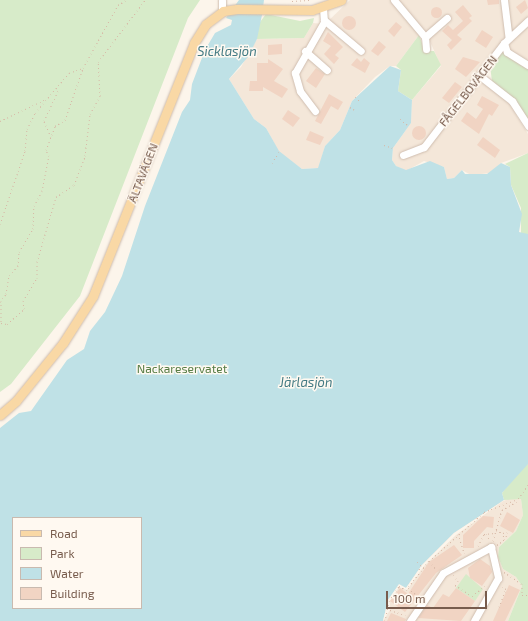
<!DOCTYPE html>
<html>
<head>
<meta charset="utf-8">
<style>
	body { margin:0 }
	#map { position:relative; width:528px; height:621px; overflow:hidden; background:#fcf5eb; font-family:"Exo 2",sans-serif }
	div>[style] { position:absolute }
	[style*='--x'] { left:calc(var(--x)*1px); top:calc(var(--y)*1px); width:calc(var(--w)*1px); rotate:calc(var(--a)*1deg) }
	.residential>* { inset:0; background:#f4e7d9 }
	.green>* { inset:0; background:#d7ebc9 }
	.water>* { inset:0; background:#bfe1e6 }
	.pier>* { inset:0; background:#fcf5eb }
	.building>* { inset:0; background:#f1d4c3 }
	.round { border-radius:50% }
	.path>* { height:1px; margin-top:-0.5px; transform-origin:0; background:repeating-linear-gradient(90deg,#d7b7a5 0 1px,transparent 0 4px) }
	.roads { filter:drop-shadow(0 0 1px #cfbdaf) drop-shadow(0 0 1px #cfbdaf) }
	.minor>* { height:7px; margin:-3.5px; padding:0 3.5px; transform-origin:3.5px; border-radius:3.5px; background:#fff }
	.major>* { height:9px; margin:-4.5px; padding:0 4.5px; transform-origin:4.5px; border-radius:4.5px; background:#f9d8a5 }
	span { translate:-50% -50%; white-space:nowrap; text-align:center; line-height:1.15; -webkit-text-stroke:3px #fff9f1; paint-order:stroke }
	.street-label { font-size:12px; color:#785c4d }
	.park-label { font-size:12px; color:#577d45 }
	.water-label { font-size:13px; color:#437a83; font-style:italic }
	.legend { position:absolute; left:12px; top:517px; width:130px; height:92px; box-sizing:border-box; background:#fff9f1; border:1px solid #c9baaf; margin:0; padding:5px 7px; list-style:none; font-size:12px; color:#785c4d }
	.legend li { display:flex; align-items:center; gap:8px; height:20px }
	.legend b { width:20px; border:1px solid #c9baaf }
	.scale { position:absolute; left:386px; top:591px; width:101px; height:18px; box-sizing:border-box; border:2px solid #785c4d; border-top:0; padding-left:5px; font-size:12px; line-height:14px; white-space:nowrap; color:#785c4d; -webkit-text-stroke:3px #fff9f1; paint-order:stroke }
</style>
</head>
<body>
<div id="map">
	<div class="residential">
		<i style="clip-path:polygon(350px 0,528px 0,528px 60px,501px 45px,476px 78px,508px 102px,528px 134px,528px 153px,501px 163px,491px 173px,471px 175px,462px 170px,454px 178px,447px 179px,444px 167px,424px 161px,406px 171px,396px 166px,392px 160px,393px 148px,411px 123px,412px 100px,441px 66px,428px 37px,419px 35px,396px 66px,390px 66px,375px 77px,352px 101px,340px 130px,325px 146px,319px 168px,302px 169px,279px 152px,266px 128px,254px 119px,229px 79px,241px 67px,257px 39px,304px 38px,313px 23px,325px 24px)"></i>
		<i style="clip-path:polygon(514px 497px,521px 499px,523px 515px,516px 531px,499px 547px,498px 557px,503px 569px,516px 577px,522px 586px,508px 621px,383px 621px,388px 600px,399px 584px,454px 533px,492px 505px)"></i>
	</div>
	<div class="green">
		<i style="clip-path:polygon(0 0,200px 0,188px 18px,80px 296px,11px 384px,0 392px)"></i>
		<i style="clip-path:polygon(266px 14px,300px 21px,314px 18px,313px 23px,304px 38px,257px 39px,257px 26px)"></i>
		<i style="clip-path:polygon(419px 35px,425px 51px,434px 51px,441px 65px,412px 100px,398px 91px,401px 70px,396px 66px)"></i>
		<i style="clip-path:polygon(502px 50px,528px 67px,528px 122px,492px 81px,490px 66px)"></i>
		<i style="clip-path:polygon(528px 153px,528px 234px,521px 235px,521px 208px,511px 185px,510px 167px,505px 164px)"></i>
		<i style="clip-path:polygon(528px 460px,528px 621px,508px 621px,522px 586px,516px 577px,503px 569px,498px 557px,499px 547px,516px 531px,523px 515px,521px 499px,504px 500px,502px 493px)"></i>
		<i style="clip-path:polygon(466px 574px,483px 589px,475px 601px,456px 588px)"></i>
	</div>
	<div class="water">
		<i style="clip-path:polygon(evenodd,239px 0,264px 0,262px 15px,257px 39px,248px 57px,229px 79px,254px 119px,266px 128px,279px 151px,302px 169px,318px 168px,325px 146px,340px 130px,352px 101px,390px 66px,401px 70px,398px 91px,412px 100px,411px 123px,393px 148px,392px 160px,396px 166px,406px 170px,430px 161px,444px 167px,447px 179px,454px 178px,462px 170px,465px 174px,487px 174px,501px 163px,510px 167px,511px 185px,522px 214px,519px 232px,528px 234px,528px 464px,502px 493px,504px 500px,454px 533px,422px 565px,406px 588px,399px 585px,388px 600px,383px 621px,0 621px,0 428px,19px 413px,31px 411px,67px 360px,84px 349px,90px 331px,105px 312px,122px 276px,145px 206px,182px 112px,190px 100px,192px 84px,205px 50px,215px 33px,231px 25px,232px 20px,226px 18px,239px 0,13px 518px,141px 518px,141px 608px,13px 608px,13px 518px)"></i>
	</div>
	<div class="pier">
		<i style="clip-path:polygon(506px 499px,456px 535px,424px 566px,407px 590px,399px 587px,390px 601px,390px 610px,383px 621px,388px 600px,399px 584px,406px 588px,422px 565px,454px 533px)"></i>
	</div>
	<div class="building">
		<i style="clip-path:polygon(487px 0,499px 0,499px 4px,488px 5px)"></i>
		<i style="clip-path:polygon(525px 0,528px 8px,521px 14px,516px 7px)"></i>
		<i style="clip-path:polygon(463px 5px,472px 16px,469px 18px,472px 21px,457px 35px,462px 39px,451px 50px,447px 45px,452px 40px,442px 31px,448px 25px,453px 30px,463px 21px,455px 12px)"></i>
		<i class="round" style="left:430.5px;top:6.5px;width:11px;height:11px"></i>
		<i class="round" style="left:342px;top:16px;width:14px;height:14px"></i>
		<i style="clip-path:polygon(396px 22px,402px 27px,394px 37px,388px 31px)"></i>
		<i style="clip-path:polygon(482px 30px,493px 37px,486px 48px,475px 41px)"></i>
		<i style="clip-path:polygon(328px 32px,343px 47px,335px 55px,339px 58px,334px 64px,324px 54px,331px 46px,323px 41px)"></i>
		<i style="clip-path:polygon(379px 41px,386px 47px,378px 56px,371px 51px)"></i>
		<i style="clip-path:polygon(282px 44px,282px 54px,268px 55px,268px 45px)"></i>
		<i style="clip-path:polygon(463px 57px,480px 62px,466px 77px,455px 69px)"></i>
		<i style="clip-path:polygon(357px 58px,361px 62px,364px 58px,370px 63px,365px 73px,351px 65px)"></i>
		<i style="clip-path:polygon(268px 59px,283px 69px,274px 81px,288px 89px,282px 98px,263px 87px,263px 91px,249px 91px,250px 81px,257px 81px,257px 63px,268px 63px)"></i>
		<i style="clip-path:polygon(316px 68px,325px 74px,316px 88px,306px 81px)"></i>
		<i style="clip-path:polygon(455px 82px,462px 87px,449px 103px,442px 98px)"></i>
		<i style="clip-path:polygon(329px 94px,343px 102px,338px 110px,331px 106px,321px 124px,315px 121px)"></i>
		<i style="clip-path:polygon(482px 96px,499px 105px,492px 116px,489px 114px,479px 134px,461px 121px,467px 112px,476px 119px,483px 109px,477px 105px)"></i>
		<i style="clip-path:polygon(288px 110px,300px 118px,293px 127px,282px 119px)"></i>
		<i class="round" style="left:412px;top:126px;width:14px;height:14px"></i>
		<i style="clip-path:polygon(310px 131px,324px 137px,320px 145px,306px 140px)"></i>
		<i style="clip-path:polygon(483px 137px,500px 150px,495px 158px,477px 145px)"></i>
		<i style="clip-path:polygon(507px 512px,520px 520px,513px 533px,500px 526px)"></i>
		<i style="clip-path:polygon(483px 516px,494px 517px,493px 528px,487px 527px,474px 541px,474px 548px,463px 548px,463px 535px)"></i>
		<i style="clip-path:polygon(454px 545px,462px 555px,436px 573px,405px 612px,390px 601px,400px 588px,408px 594px,429px 562px)"></i>
		<i style="clip-path:polygon(480px 559px,490px 566px,492px 572px,482px 586px,470px 578px,468px 568px)"></i>
		<i style="clip-path:polygon(509px 585px,520px 590px,505px 621px,493px 621px)"></i>
		<i style="clip-path:polygon(456px 588px,475px 601px,461px 621px,418px 618px,427px 605px,433px 608px,443px 594px,449px 597px)"></i>
		<i style="clip-path:polygon(391px 613px,406px 619px,405px 621px,387px 621px)"></i>
	</div>
	<div class="path">
		<i style="--x:292;--y:1;--w:17;--a:-3"></i>
		<i style="--x:355;--y:97;--w:6;--a:39"></i>
		<i style="--x:350;--y:107;--w:7;--a:34"></i>
		<i style="--x:400;--y:119;--w:11;--a:38"></i>
		<i style="--x:0;--y:121;--w:49;--a:-25.5"></i>
		<i style="--x:51;--y:137;--w:17;--a:-114"></i>
		<i style="--x:44;--y:121;--w:35;--a:-65"></i>
		<i style="--x:384;--y:145;--w:9;--a:18"></i>
		<i style="--x:272;--y:163;--w:13;--a:-58"></i>
		<i style="--x:0;--y:224;--w:77;--a:-71.1"></i>
		<i style="--x:25;--y:151;--w:22;--a:-85"></i>
		<i style="--x:27;--y:129;--w:18;--a:-63"></i>
		<i style="--x:35;--y:113;--w:52;--a:-49.6"></i>
		<i style="--x:69;--y:73;--w:15;--a:-20"></i>
		<i style="--x:1;--y:301;--w:22;--a:90"></i>
		<i style="--x:1;--y:323;--w:6;--a:9"></i>
		<i style="--x:7;--y:324;--w:23;--a:-41"></i>
		<i style="--x:24;--y:309;--w:8;--a:-97"></i>
		<i style="--x:23;--y:301;--w:27;--a:-59"></i>
		<i style="--x:37;--y:278;--w:16;--a:-90"></i>
		<i style="--x:37;--y:262;--w:68;--a:-73.7"></i>
		<i style="--x:56;--y:197;--w:22;--a:-34"></i>
		<i style="--x:74;--y:185;--w:31;--a:-69"></i>
		<i style="--x:85;--y:156;--w:42;--a:-83.2"></i>
		<i style="--x:90;--y:114;--w:21;--a:-61"></i>
		<i style="--x:100;--y:96;--w:34;--a:-93"></i>
		<i style="--x:98;--y:62;--w:78;--a:-52.8"></i>
		<i style="--x:0;--y:302;--w:10;--a:-53"></i>
		<i style="--x:6;--y:294;--w:19;--a:-81"></i>
		<i style="--x:9;--y:275;--w:13;--a:-45"></i>
		<i style="--x:18;--y:266;--w:14;--a:-86"></i>
		<i style="--x:19;--y:252;--w:27;--a:-59"></i>
		<i style="--x:33;--y:229;--w:23;--a:-88"></i>
		<i style="--x:34;--y:206;--w:17;--a:-62"></i>
		<i style="--x:42;--y:191;--w:36;--a:-79"></i>
		<i style="--x:49;--y:156;--w:7;--a:-117"></i>
		<i style="--x:46;--y:150;--w:26;--a:-69"></i>
		<i style="--x:55;--y:126;--w:12;--a:-31"></i>
		<i style="--x:65;--y:120;--w:55;--a:-70.9"></i>
		<i style="--x:83;--y:68;--w:72;--a:-60.9"></i>
		<i style="--x:118;--y:5;--w:9;--a:-32"></i>
		<i style="--x:496;--y:530;--w:7;--a:27"></i>
		<i style="--x:458;--y:534;--w:20;--a:72"></i>
		<i style="--x:486;--y:534;--w:7;--a:56"></i>
		<i style="--x:493;--y:541;--w:32;--a:-74"></i>
		<i style="--x:502;--y:510;--w:16;--a:-30"></i>
		<i style="--x:516;--y:502;--w:21;--a:-55"></i>
		<i style="--x:497;--y:545;--w:9;--a:-36"></i>
		<i style="--x:504;--y:540;--w:7;--a:-98"></i>
		<i style="--x:503;--y:533;--w:4;--a:-14"></i>
		<i style="--x:507;--y:532;--w:5;--a:101"></i>
		<i style="--x:478;--y:546;--w:13;--a:-63"></i>
		<i style="--x:484;--y:534;--w:11;--a:-5"></i>
		<i style="--x:429;--y:561;--w:11;--a:49"></i>
		<i style="--x:417;--y:562;--w:5;--a:37"></i>
		<i style="--x:421;--y:565;--w:8;--a:113"></i>
		<i style="--x:504;--y:572;--w:22;--a:34"></i>
		<i style="--x:522;--y:584;--w:11;--a:90"></i>
		<i style="--x:522;--y:595;--w:6;--a:0"></i>
		<i style="--x:453;--y:575;--w:8;--a:50"></i>
		<i style="--x:458;--y:581;--w:5;--a:127"></i>
		<i style="--x:455;--y:585;--w:20;--a:33"></i>
		<i style="--x:472;--y:596;--w:16;--a:-38"></i>
		<i style="--x:408;--y:588;--w:13;--a:39"></i>
		<i style="--x:499;--y:607;--w:19;--a:-69"></i>
		<i style="--x:506;--y:589;--w:4;--a:-153"></i>
		<i style="--x:390;--y:610;--w:16;--a:18"></i>
		<i style="--x:385;--y:621;--w:20;--a:-79"></i>
		<i style="--x:389;--y:601;--w:18;--a:-56"></i>
		<i style="--x:399;--y:586;--w:8;--a:30"></i>
		<i style="--x:406;--y:590;--w:37;--a:-52"></i>
		<i style="--x:429;--y:561;--w:74;--a:-41.7"></i>
		<i style="--x:484;--y:512;--w:36;--a:-21"></i>
	</div>
	<div class="roads">
		<div class="minor">
			<i style="--x:394;--y:0;--w:48;--a:50"></i>
			<i style="--x:425;--y:37;--w:12;--a:85"></i>
			<i style="--x:504;--y:0;--w:38;--a:83"></i>
			<i style="--x:222;--y:12;--w:12;--a:-90"></i>
			<i style="--x:324;--y:20;--w:48;--a:40"></i>
			<i style="--x:425;--y:37;--w:29;--a:-41"></i>
			<i style="--x:504;--y:43;--w:9;--a:72"></i>
			<i style="--x:507;--y:52;--w:25;--a:32"></i>
			<i style="--x:305;--y:51;--w:29;--a:41"></i>
			<i style="--x:480;--y:76;--w:41;--a:38"></i>
			<i style="--x:512;--y:101;--w:30;--a:57"></i>
			<i style="--x:315;--y:111;--w:25;--a:-127"></i>
			<i style="--x:300;--y:91;--w:19;--a:-106"></i>
			<i style="--x:295;--y:73;--w:59;--a:-60.4"></i>
			<i style="--x:324;--y:22;--w:14;--a:-94"></i>
			<i style="--x:403;--y:155;--w:22;--a:-21"></i>
			<i style="--x:424;--y:147;--w:131;--a:-52.4"></i>
			<i style="--x:504;--y:43;--w:33;--a:-43"></i>
			<i style="--x:410;--y:621;--w:58;--a:-55.5"></i>
			<i style="--x:443;--y:573;--w:55;--a:-28.4"></i>
			<i style="--x:491;--y:547;--w:32;--a:77"></i>
			<i style="--x:498;--y:578;--w:49;--a:119.2"></i>
		</div>
		<div class="major">
			<i style="--x:0;--y:415;--w:21;--a:-41"></i>
			<i style="--x:16;--y:401;--w:75;--a:-51"></i>
			<i style="--x:63;--y:343;--w:56;--a:-57.4"></i>
			<i style="--x:93;--y:296;--w:272;--a:-68.2"></i>
			<i style="--x:194;--y:43;--w:22;--a:-58"></i>
			<i style="--x:206;--y:24;--w:21;--a:-37"></i>
			<i style="--x:223;--y:11;--w:14;--a:-8"></i>
			<i style="--x:237;--y:9;--w:75;--a:0.8"></i>
			<i style="--x:312;--y:10;--w:31;--a:-19"></i>
		</div>
	</div>
	<div class="street-label">
		<span style="left:468px;top:91px;rotate:-52deg">FÅGELBOVÄGEN</span>
		<span style="left:143px;top:173px;rotate:-69deg">ÄLTAVÄGEN</span>
	</div>
	<div class="park-label">
		<span style="left:182px;top:369px">Nackareservatet</span>
	</div>
	<div class="water-label">
		<span style="left:227px;top:51px">Sicklasjön</span>
		<span style="left:306px;top:382px">Järlasjön</span>
	</div>
	<ul class="legend">
	<li><b style="height:5px;background:#f9d8a5"></b>Road</li>
	<li><b style="height:11px;background:#d7ebc9"></b>Park</li>
	<li><b style="height:11px;background:#bfe1e6"></b>Water</li>
	<li><b style="height:11px;background:#f1d4c3"></b>Building</li>
	</ul>
	<div class="scale">100 m</div>
</div>
</body>
</html>
